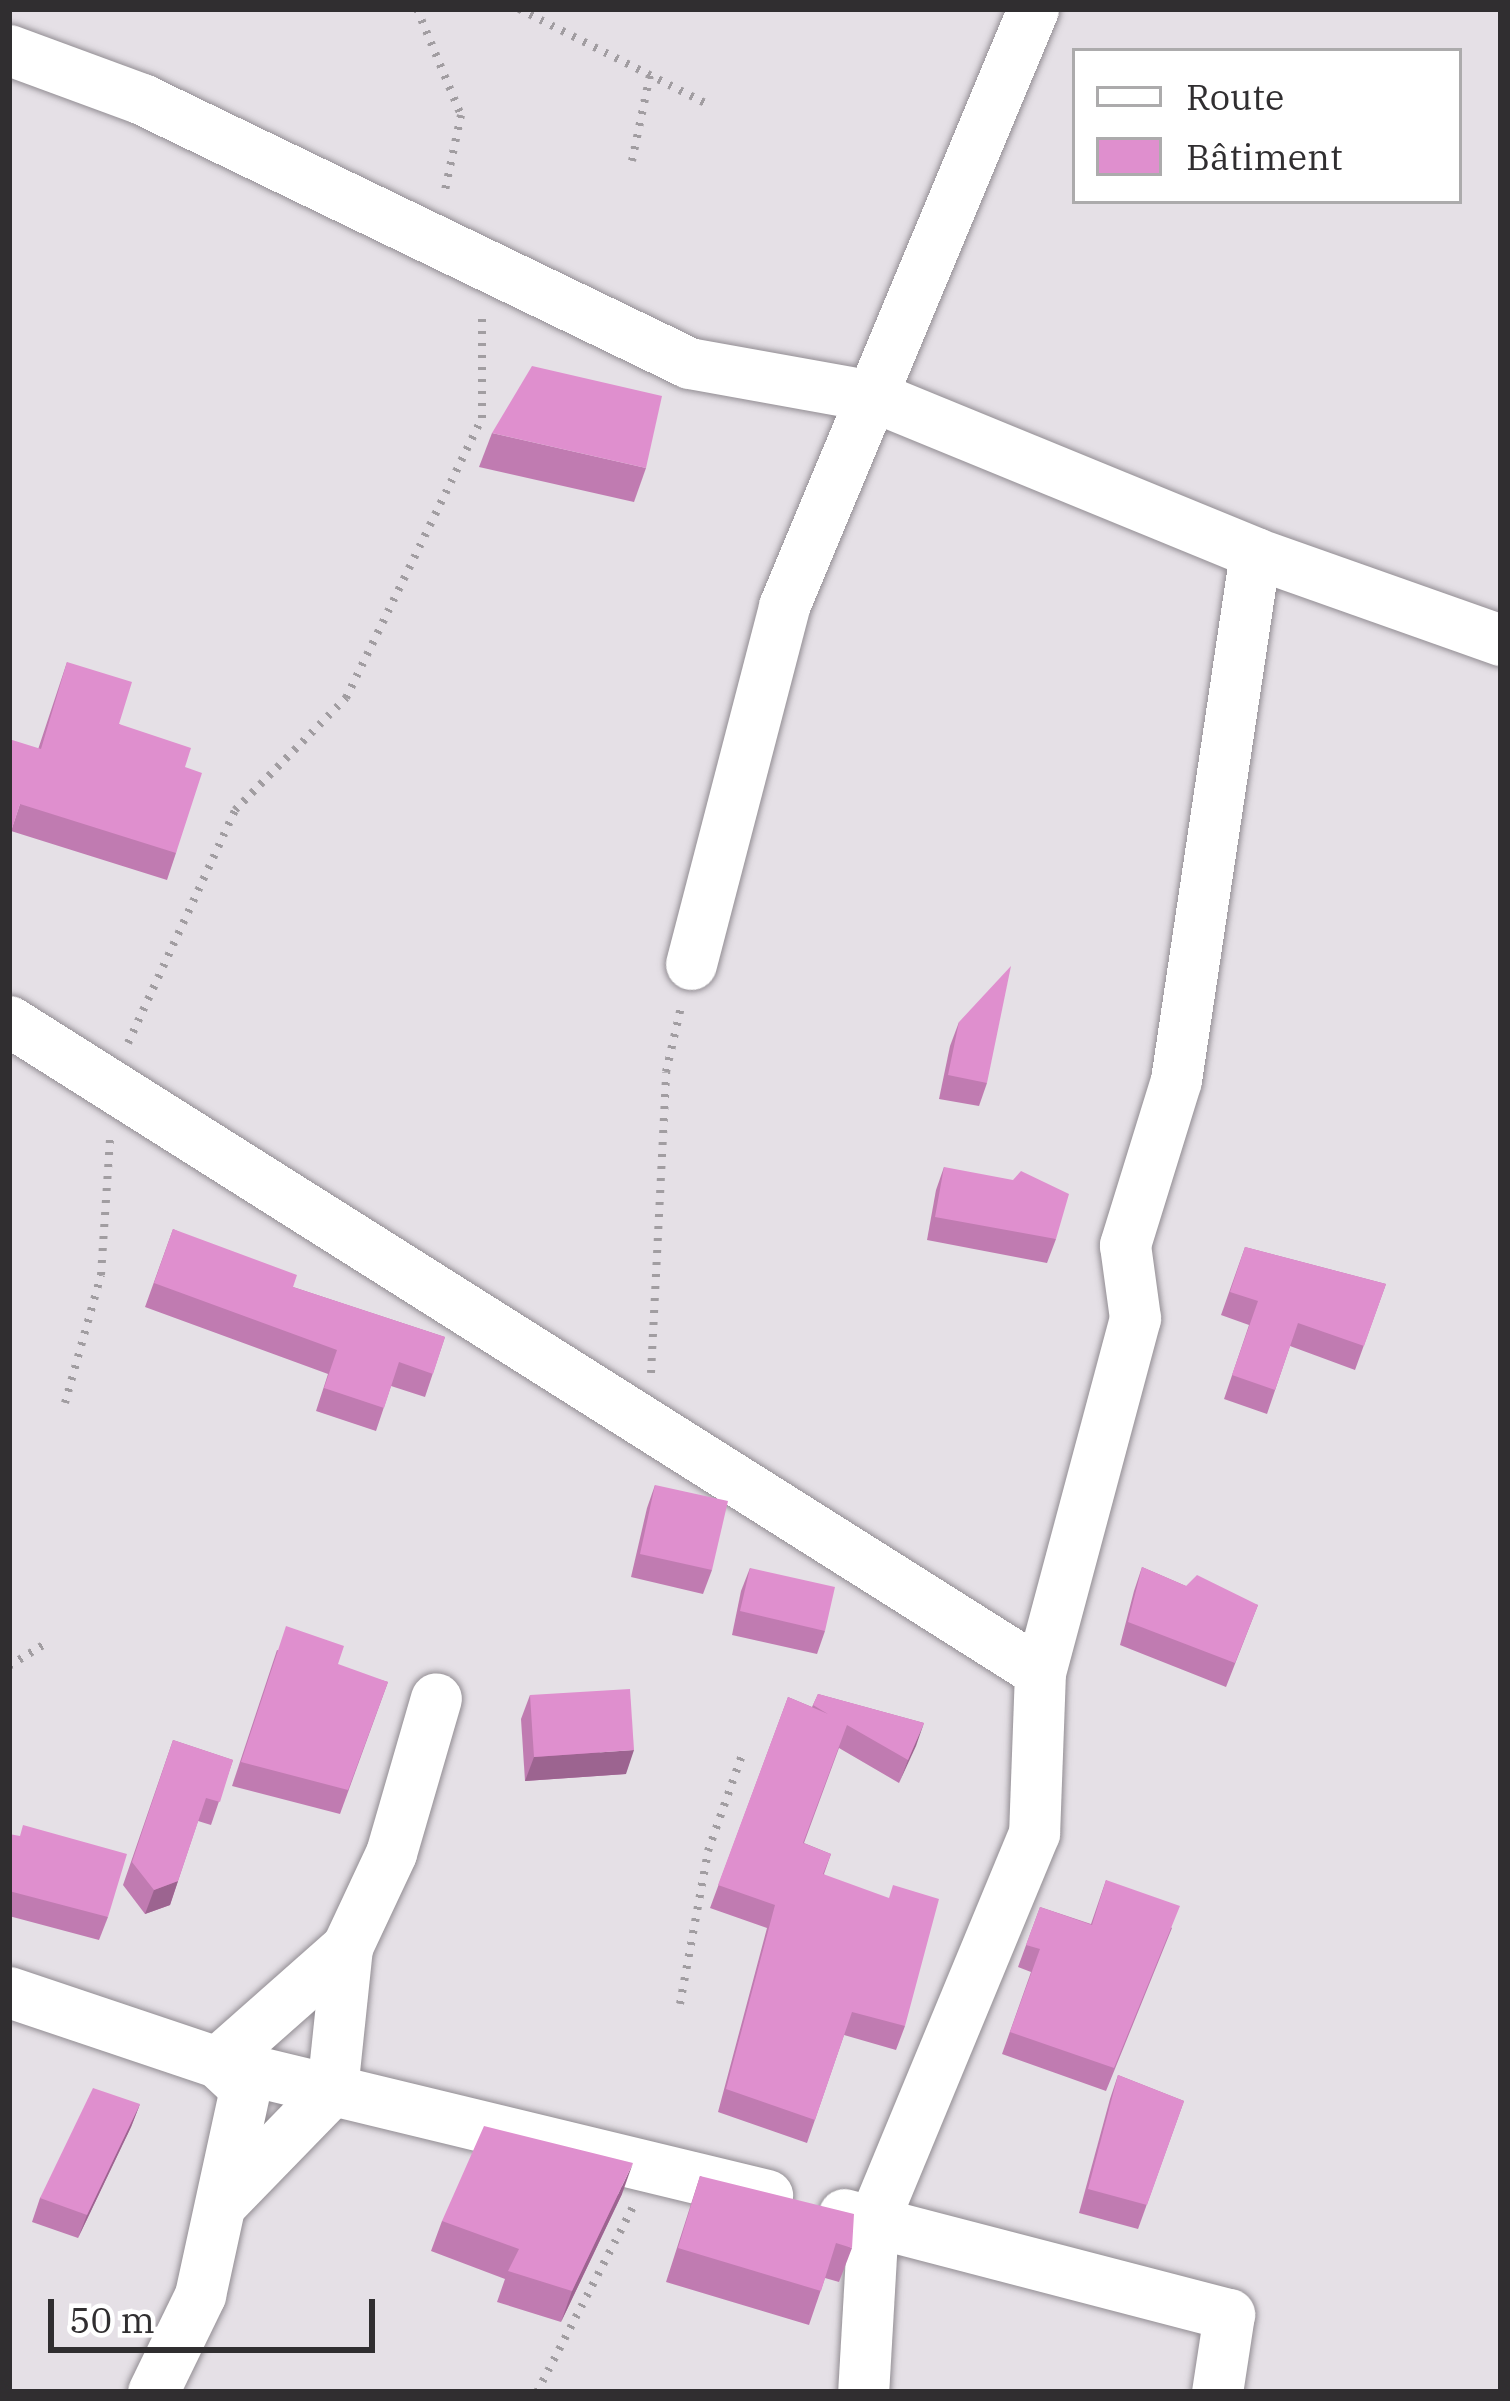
<!DOCTYPE html>
<html>
<head>
<meta charset="utf-8">
<style>
	body { margin:0 }
	#map { position:relative; width:1510px; height:2401px; overflow:hidden; background:#e5e0e6; font-family:"IBM Plex Serif",serif }
	div>[style] { position:absolute }
	[style*='--x'] { left:calc(var(--x)*1px); top:calc(var(--y)*1px); width:calc(var(--w)*1px); rotate:calc(var(--a)*1deg) }
	.path>* { height:8px; margin-top:-4px; transform-origin:0; background:repeating-linear-gradient(90deg,#a19da1 0 3px,transparent 0 12px) }
	.roads { filter:drop-shadow(0 0 3px #928d93) drop-shadow(0 0 3px #928d93) }
	.street>* { height:51px; margin:-25.5px; padding:0 25.5px; transform-origin:25.5px; border-radius:25.5px; background:#fff }
	.wall>* { inset:0; background:#c07bb1 }
	.shaded-wall>* { inset:0; background:#9c6490 }
	.building>* { inset:0; background:#df8fce }
	span { translate:-50% -50%; white-space:nowrap; text-align:center; line-height:1.15; -webkit-text-stroke:12px #fff; paint-order:stroke }
	.frame { position:absolute; inset:0; border:12px solid #302e30; pointer-events:none }
	.legend { position:absolute; left:1072px; top:48px; width:390px; height:156px; box-sizing:border-box; background:#fff; border:3px solid #acabac; margin:0; padding:15px 21px; list-style:none; font-size:36px; color:#302e30 }
	.legend li { display:flex; align-items:center; gap:24px; height:60px }
	.legend b { width:60px; border:3px solid #acabac }
	.scale { position:absolute; left:48px; top:2299px; width:327px; height:54px; box-sizing:border-box; border:6px solid #302e30; border-top:0; padding-left:15px; font-size:36px; line-height:42px; white-space:nowrap; color:#302e30; -webkit-text-stroke:9px #fff; paint-order:stroke }
</style>
</head>
<body>
<div id="map">
	<div class="path">
		<i style="--x:417;--y:9;--w:115;--a:67.5"></i>
		<i style="--x:461;--y:115;--w:82;--a:102"></i>
		<i style="--x:519;--y:9;--w:211;--a:26.8"></i>
		<i style="--x:632;--y:161;--w:88;--a:-78.2"></i>
		<i style="--x:128;--y:1043;--w:256;--a:-65.3"></i>
		<i style="--x:235;--y:810;--w:158;--a:-45.3"></i>
		<i style="--x:346;--y:698;--w:311;--a:-64.1"></i>
		<i style="--x:482;--y:418;--w:106;--a:-90"></i>
		<i style="--x:651;--y:1373;--w:301;--a:-87.1"></i>
		<i style="--x:666;--y:1072;--w:67;--a:-77"></i>
		<i style="--x:65;--y:1403;--w:133;--a:-74.3"></i>
		<i style="--x:101;--y:1275;--w:137;--a:-86.2"></i>
		<i style="--x:9;--y:1666;--w:46;--a:-31.6"></i>
		<i style="--x:680;--y:2004;--w:156;--a:-79.6"></i>
		<i style="--x:708;--y:1851;--w:102;--a:-70.5"></i>
		<i style="--x:537;--y:2392;--w:208;--a:-62.6"></i>
	</div>
	<div class="roads">
		<div class="street">
			<i style="--x:9;--y:50;--w:142;--a:20.2"></i>
			<i style="--x:142;--y:99;--w:607;--a:25.76"></i>
			<i style="--x:689;--y:363;--w:187;--a:10.2"></i>
			<i style="--x:873;--y:396;--w:413;--a:22.3"></i>
			<i style="--x:1255;--y:553;--w:533;--a:98.53"></i>
			<i style="--x:1176;--y:1080;--w:173;--a:107.2"></i>
			<i style="--x:1125;--y:1245;--w:74;--a:82.2"></i>
			<i style="--x:1135;--y:1318;--w:367;--a:105"></i>
			<i style="--x:1040;--y:1672;--w:161;--a:92.1"></i>
			<i style="--x:1034;--y:1833;--w:420;--a:112.5"></i>
			<i style="--x:873;--y:2221;--w:171;--a:93.3"></i>
			<i style="--x:1255;--y:553;--w:261;--a:19.5"></i>
			<i style="--x:691;--y:964;--w:370;--a:-75.4"></i>
			<i style="--x:784;--y:606;--w:647;--a:-67.36"></i>
			<i style="--x:9;--y:1021;--w:1219;--a:32.27"></i>
			<i style="--x:9;--y:1992;--w:219;--a:18.6"></i>
			<i style="--x:217;--y:2062;--w:566;--a:13.59"></i>
			<i style="--x:221;--y:2204;--w:159;--a:-45.8"></i>
			<i style="--x:332;--y:2090;--w:144;--a:-84"></i>
			<i style="--x:844;--y:2214;--w:398;--a:14.6"></i>
			<i style="--x:1229;--y:2314;--w:79;--a:98.7"></i>
			<i style="--x:153;--y:2392;--w:108;--a:-64.1"></i>
			<i style="--x:200;--y:2295;--w:212;--a:-77.7"></i>
			<i style="--x:245;--y:2088;--w:38;--a:-137"></i>
			<i style="--x:217;--y:2062;--w:174;--a:-41.5"></i>
			<i style="--x:347;--y:1947;--w:104;--a:-64.9"></i>
			<i style="--x:391;--y:1853;--w:161;--a:-73.8"></i>
		</div>
	</div>
	<div class="wall">
		<i style="clip-path:polygon(492px 433px,646px 468px,634px 502px,479px 467px)"></i>
		<i style="clip-path:polygon(67px 662px,119px 724px,185px 767px,176px 853px,167px 880px,11px 831px)"></i>
		<i style="clip-path:polygon(959px 1022px,987px 1083px,979px 1106px,939px 1099px,950px 1046px)"></i>
		<i style="clip-path:polygon(944px 1167px,1056px 1239px,1047px 1263px,927px 1240px,936px 1190px)"></i>
		<i style="clip-path:polygon(173px 1229px,293px 1287px,445px 1337px,425px 1397px,391px 1386px,376px 1431px,316px 1411px,328px 1374px,145px 1307px)"></i>
		<i style="clip-path:polygon(1245px 1247px,1386px 1284px,1355px 1370px,1290px 1346px,1267px 1414px,1224px 1399px,1249px 1325px,1221px 1315px)"></i>
		<i style="clip-path:polygon(655px 1485px,712px 1570px,703px 1594px,631px 1577px,647px 1508px)"></i>
		<i style="clip-path:polygon(1142px 1567px,1186px 1586px,1258px 1605px,1226px 1687px,1120px 1645px,1134px 1591px)"></i>
		<i style="clip-path:polygon(750px 1568px,825px 1631px,817px 1654px,732px 1635px,741px 1591px)"></i>
		<i style="clip-path:polygon(277px 1650px,388px 1682px,340px 1814px,232px 1786px)"></i>
		<i style="clip-path:polygon(818px 1694px,924px 1723px,899px 1783px,839px 1748px,804px 1843px,831px 1854px,824px 1874px,905px 2026px,896px 2050px,844px 2035px,807px 2143px,718px 2112px,767px 1928px,710px 1908px,788px 1697px,812px 1707px)"></i>
		<i style="clip-path:polygon(530px 1695px,626px 1774px,525px 1781px,521px 1719px)"></i>
		<i style="clip-path:polygon(173px 1740px,233px 1760px,211px 1825px,198px 1821px,170px 1905px,145px 1914px,123px 1885px)"></i>
		<i style="clip-path:polygon(9px 1834px,108px 1917px,99px 1940px,9px 1916px)"></i>
		<i style="clip-path:polygon(1106px 1880px,1172px 1928px,1106px 2091px,1002px 2054px,1031px 1972px,1018px 1967px,1040px 1907px,1091px 1924px)"></i>
		<i style="clip-path:polygon(1118px 2075px,1184px 2101px,1138px 2229px,1079px 2213px,1110px 2099px)"></i>
		<i style="clip-path:polygon(140px 2104px,131px 2127px,78px 2238px,32px 2222px,40px 2198px)"></i>
		<i style="clip-path:polygon(700px 2176px,852px 2248px,839px 2282px,825px 2278px,809px 2325px,666px 2282px)"></i>
		<i style="clip-path:polygon(622px 2194px,561px 2322px,497px 2302px,505px 2279px,431px 2251px,442px 2221px)"></i>
	</div>
	<div class="shaded-wall">
		<i style="clip-path:polygon(924px 1723px,916px 1746px,899px 1783px,908px 1760px)"></i>
		<i style="clip-path:polygon(634px 1750px,626px 1774px,525px 1781px,534px 1757px)"></i>
		<i style="clip-path:polygon(178px 1881px,170px 1905px,145px 1914px,154px 1890px)"></i>
		<i style="clip-path:polygon(140px 2104px,131px 2127px,78px 2238px,87px 2215px)"></i>
		<i style="clip-path:polygon(633px 2163px,622px 2194px,561px 2322px,572px 2291px)"></i>
	</div>
	<div class="building">
		<i style="clip-path:polygon(532px 366px,662px 396px,646px 468px,492px 433px)"></i>
		<i style="clip-path:polygon(67px 662px,132px 682px,119px 724px,191px 748px,185px 767px,202px 773px,176px 853px,20px 804px,9px 838px,9px 739px,41px 749px)"></i>
		<i style="clip-path:polygon(1011px 966px,987px 1083px,948px 1075px,959px 1022px)"></i>
		<i style="clip-path:polygon(944px 1167px,1013px 1180px,1021px 1171px,1069px 1194px,1056px 1239px,935px 1217px)"></i>
		<i style="clip-path:polygon(173px 1229px,297px 1275px,293px 1287px,445px 1337px,433px 1374px,399px 1362px,384px 1408px,324px 1388px,337px 1350px,154px 1283px)"></i>
		<i style="clip-path:polygon(1245px 1247px,1386px 1284px,1364px 1346px,1298px 1323px,1275px 1390px,1232px 1375px,1258px 1301px,1230px 1292px)"></i>
		<i style="clip-path:polygon(655px 1485px,728px 1501px,712px 1570px,640px 1554px)"></i>
		<i style="clip-path:polygon(1142px 1567px,1186px 1586px,1197px 1575px,1258px 1605px,1235px 1663px,1128px 1622px)"></i>
		<i style="clip-path:polygon(750px 1568px,835px 1587px,825px 1631px,740px 1611px)"></i>
		<i style="clip-path:polygon(286px 1626px,344px 1646px,338px 1664px,388px 1682px,348px 1790px,241px 1762px)"></i>
		<i style="clip-path:polygon(630px 1689px,634px 1750px,534px 1757px,530px 1695px)"></i>
		<i style="clip-path:polygon(818px 1694px,924px 1723px,908px 1760px,847px 1725px,803px 1843px,831px 1854px,823px 1874px,889px 1898px,893px 1885px,939px 1899px,905px 2026px,852px 2012px,815px 2120px,726px 2089px,775px 1905px,718px 1885px,788px 1697px,828px 1714px,813px 1705px)"></i>
		<i style="clip-path:polygon(173px 1740px,233px 1760px,220px 1802px,206px 1798px,178px 1881px,154px 1890px,132px 1862px)"></i>
		<i style="clip-path:polygon(23px 1825px,127px 1854px,108px 1917px,9px 1891px,9px 1834px,20px 1836px)"></i>
		<i style="clip-path:polygon(1106px 1880px,1180px 1906px,1114px 2068px,1010px 2032px,1040px 1949px,1026px 1945px,1040px 1907px,1092px 1925px)"></i>
		<i style="clip-path:polygon(1118px 2075px,1184px 2101px,1147px 2205px,1088px 2189px)"></i>
		<i style="clip-path:polygon(93px 2088px,140px 2104px,87px 2215px,40px 2198px)"></i>
		<i style="clip-path:polygon(484px 2126px,633px 2163px,572px 2291px,508px 2271px,519px 2249px,442px 2221px)"></i>
		<i style="clip-path:polygon(700px 2176px,854px 2214px,852px 2248px,836px 2243px,821px 2291px,678px 2248px)"></i>
	</div>
	<div class="frame"></div>
	<ul class="legend">
	<li><b style="height:15px;background:#fff"></b>Route</li>
	<li><b style="height:33px;background:#df8fce"></b>Bâtiment</li>
	</ul>
	<div class="scale">50 m</div>
</div>
</body>
</html>
